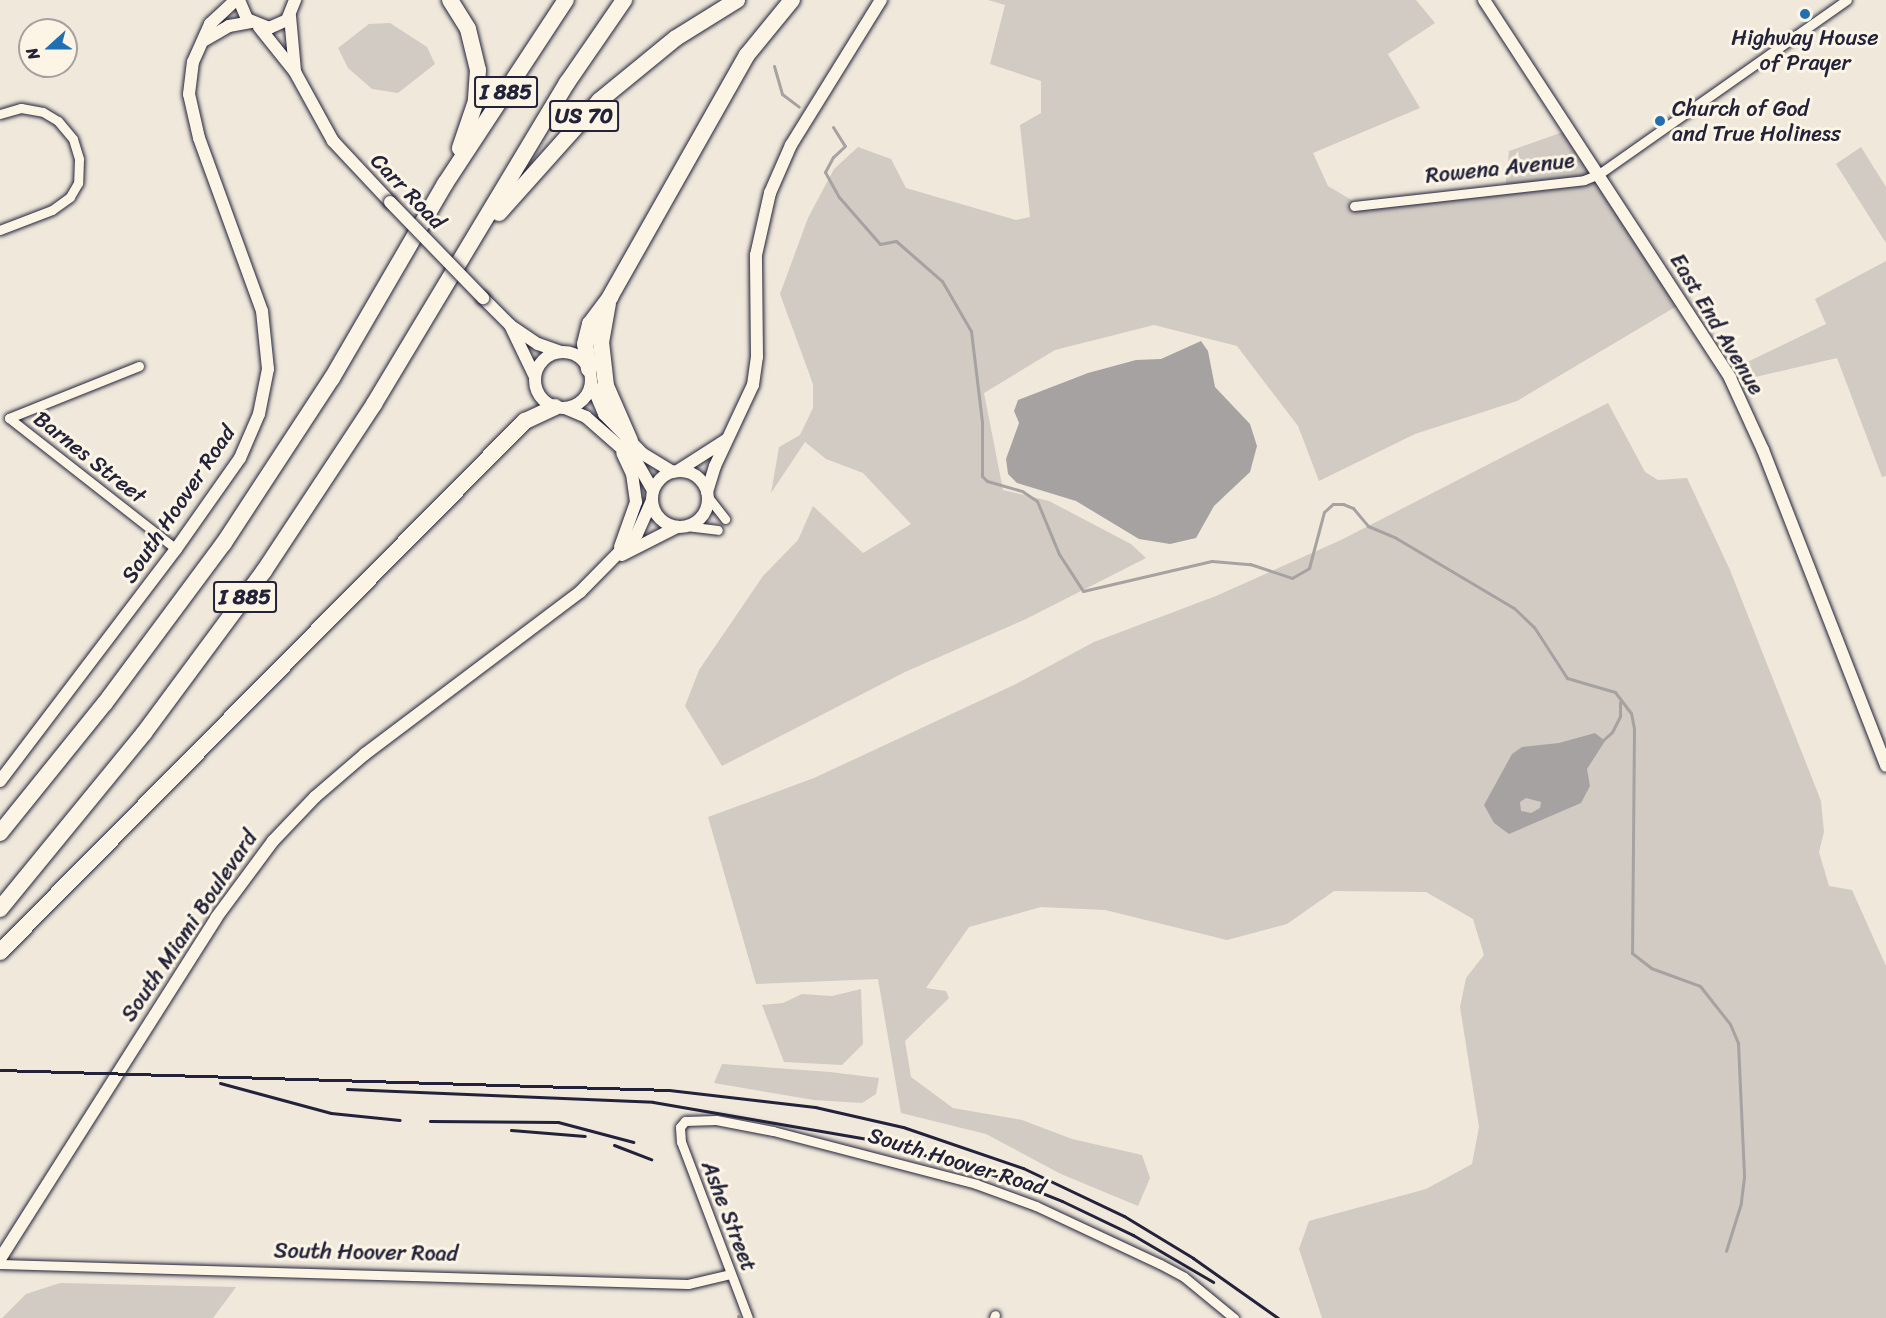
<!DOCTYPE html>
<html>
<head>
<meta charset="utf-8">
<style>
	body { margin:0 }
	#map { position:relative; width:1886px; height:1318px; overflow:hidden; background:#efe8db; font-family:Sriracha,sans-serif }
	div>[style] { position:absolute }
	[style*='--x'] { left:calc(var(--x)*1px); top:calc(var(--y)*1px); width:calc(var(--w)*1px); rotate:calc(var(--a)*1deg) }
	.green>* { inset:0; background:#d1cbc3 }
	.water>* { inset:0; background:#a6a2a2 }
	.stream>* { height:3px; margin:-1.5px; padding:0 1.5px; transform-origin:1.5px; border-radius:1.5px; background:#a6a2a2 }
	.roads { filter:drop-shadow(0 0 2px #22223b) drop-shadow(0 0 2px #22223b) }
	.street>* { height:9px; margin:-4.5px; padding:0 4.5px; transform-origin:4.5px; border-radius:4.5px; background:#fcf5e5 }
	.secondary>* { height:12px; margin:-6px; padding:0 6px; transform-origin:6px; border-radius:6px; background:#fcf5e5 }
	.secondary>.ring { margin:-6px; padding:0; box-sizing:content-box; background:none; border:12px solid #fcf5e5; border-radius:50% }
	.highway>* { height:16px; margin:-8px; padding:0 8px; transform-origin:8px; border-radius:8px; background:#fcf5e5 }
	.rail>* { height:3px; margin:-1.5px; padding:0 1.5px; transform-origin:1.5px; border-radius:1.5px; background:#22223b }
	.bridges { filter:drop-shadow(0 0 2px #22223b) drop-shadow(0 0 2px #22223b) }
	.secondary-bridge>* { height:12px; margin:-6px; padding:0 6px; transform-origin:6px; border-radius:6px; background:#fcf5e5 }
	.dots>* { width:16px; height:16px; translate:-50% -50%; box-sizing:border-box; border:3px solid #fcf5e5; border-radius:50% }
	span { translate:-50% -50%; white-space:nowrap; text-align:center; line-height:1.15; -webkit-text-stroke:6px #fcf5e5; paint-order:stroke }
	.shield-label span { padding:2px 4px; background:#fcf5e5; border:2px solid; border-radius:4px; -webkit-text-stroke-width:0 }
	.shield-label { font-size:21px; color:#22223b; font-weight:700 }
	.poi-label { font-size:22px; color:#22223b }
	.left { translate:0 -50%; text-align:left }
	.street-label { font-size:22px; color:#22223b }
	.north { position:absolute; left:18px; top:18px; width:60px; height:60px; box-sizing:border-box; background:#fcf5e5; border:2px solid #a5a1a1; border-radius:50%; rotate:249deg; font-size:16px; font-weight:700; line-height:24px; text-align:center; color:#22223b }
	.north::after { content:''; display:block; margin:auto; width:21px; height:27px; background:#1f6fb2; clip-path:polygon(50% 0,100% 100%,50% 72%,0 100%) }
</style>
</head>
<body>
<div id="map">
	<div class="green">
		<i style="clip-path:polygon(988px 0,1416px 0,1435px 23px,1388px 54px,1420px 108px,1313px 153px,1328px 186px,1365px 208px,1505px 192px,1509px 151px,1563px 132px,1677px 306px,1517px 401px,1415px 434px,1319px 481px,1298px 426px,1237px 346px,1154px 325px,1055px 350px,984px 393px,1003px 490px,1049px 501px,1131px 544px,1146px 558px,1026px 619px,905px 672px,722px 766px,685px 706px,699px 670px,763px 576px,798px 540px,813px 506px,863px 553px,911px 524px,863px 473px,826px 459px,805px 442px,771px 493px,779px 447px,800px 435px,813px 408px,813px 384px,780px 294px,808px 218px,834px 169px,858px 147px,891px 159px,906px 188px,1016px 220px,1030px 217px,1020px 125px,1041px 113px,1041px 81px,990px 64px,1005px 5px)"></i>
		<i style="clip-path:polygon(390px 23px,427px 47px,435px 64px,398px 93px,372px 89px,348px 68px,338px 48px,369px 24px)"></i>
		<i style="clip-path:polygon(1861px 147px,1886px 187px,1886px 243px,1836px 164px)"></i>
		<i style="clip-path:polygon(1886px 261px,1886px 476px,1882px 477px,1837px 358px,1742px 380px,1735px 368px,1826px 324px,1815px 299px)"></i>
		<i style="clip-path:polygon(1608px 403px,1645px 472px,1658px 480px,1687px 478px,1730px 570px,1821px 801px,1824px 832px,1819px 852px,1829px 886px,1852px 890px,1886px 966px,1886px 1318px,1322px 1318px,1299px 1249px,1309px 1221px,1426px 1189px,1472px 1164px,1479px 1127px,1460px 1007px,1466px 978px,1484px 955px,1473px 919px,1426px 892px,1334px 891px,1287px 924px,1227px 940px,1105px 910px,1041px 907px,969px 927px,926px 988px,946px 991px,949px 998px,905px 1041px,911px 1077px,953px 1108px,1022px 1120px,1072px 1139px,1142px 1155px,1150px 1178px,1138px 1206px,1061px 1174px,986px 1134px,901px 1113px,878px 979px,756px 984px,708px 817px,814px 778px,1016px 684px,1094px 642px,1216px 596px,1341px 540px)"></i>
		<i style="clip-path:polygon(861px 989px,863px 1044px,842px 1065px,784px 1062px,762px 1005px,783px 1003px,802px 994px,832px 996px)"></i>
		<i style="clip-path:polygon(722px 1064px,830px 1072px,879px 1078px,876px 1094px,862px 1103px,814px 1100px,714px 1083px)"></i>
		<i style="clip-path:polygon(60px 1283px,236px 1287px,213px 1318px,2px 1318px,26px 1294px)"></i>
	</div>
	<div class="water">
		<i style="clip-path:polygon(1201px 341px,1208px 351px,1215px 387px,1250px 424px,1257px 446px,1250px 472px,1214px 506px,1196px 538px,1170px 544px,1139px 539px,1076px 501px,1017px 483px,1008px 474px,1006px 459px,1019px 423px,1014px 411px,1018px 400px,1088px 373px,1136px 360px,1161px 359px)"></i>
		<i style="clip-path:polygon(evenodd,1595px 733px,1605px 741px,1587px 769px,1590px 786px,1581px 803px,1509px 834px,1494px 823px,1484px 805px,1512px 754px,1522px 747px,1559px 743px,1595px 733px,1526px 798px,1541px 802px,1540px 808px,1531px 813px,1521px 811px,1520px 802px,1526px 798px)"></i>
	</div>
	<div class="stream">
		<i style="--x:774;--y:66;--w:29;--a:74"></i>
		<i style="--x:782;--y:94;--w:21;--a:37"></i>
		<i style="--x:833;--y:127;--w:22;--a:58"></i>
		<i style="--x:845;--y:146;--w:16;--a:137"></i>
		<i style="--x:833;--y:157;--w:17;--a:118"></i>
		<i style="--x:825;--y:172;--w:29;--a:61"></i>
		<i style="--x:839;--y:197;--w:62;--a:48.9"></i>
		<i style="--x:880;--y:244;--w:16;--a:-11"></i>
		<i style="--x:896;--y:241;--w:61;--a:41"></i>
		<i style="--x:942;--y:281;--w:58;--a:59.9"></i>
		<i style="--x:971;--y:331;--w:92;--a:83.1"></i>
		<i style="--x:982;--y:422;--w:54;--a:90"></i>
		<i style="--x:982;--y:476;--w:7;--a:45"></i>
		<i style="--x:987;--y:481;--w:36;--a:16"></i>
		<i style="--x:1022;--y:491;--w:18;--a:34"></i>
		<i style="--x:1037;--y:501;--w:57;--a:67.5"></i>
		<i style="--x:1059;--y:554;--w:44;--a:57"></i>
		<i style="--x:1083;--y:591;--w:132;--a:-13.1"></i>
		<i style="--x:1212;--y:561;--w:38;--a:5"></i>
		<i style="--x:1250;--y:564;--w:44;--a:18.4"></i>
		<i style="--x:1292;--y:578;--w:20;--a:-30"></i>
		<i style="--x:1309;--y:568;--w:58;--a:-75"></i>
		<i style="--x:1324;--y:512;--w:12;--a:-42"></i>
		<i style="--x:1333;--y:504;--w:10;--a:0"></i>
		<i style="--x:1343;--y:504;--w:11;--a:22"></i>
		<i style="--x:1353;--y:508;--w:23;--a:50"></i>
		<i style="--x:1368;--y:526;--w:30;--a:23"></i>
		<i style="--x:1396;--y:538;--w:137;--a:30.7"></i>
		<i style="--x:1514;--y:608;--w:28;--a:44"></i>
		<i style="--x:1534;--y:627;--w:61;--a:57.1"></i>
		<i style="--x:1567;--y:678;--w:50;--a:16.3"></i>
		<i style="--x:1615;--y:692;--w:26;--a:53"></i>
		<i style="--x:1631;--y:713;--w:15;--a:79"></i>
		<i style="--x:1634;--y:728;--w:225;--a:90.5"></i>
		<i style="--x:1632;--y:953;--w:24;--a:38"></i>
		<i style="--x:1651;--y:968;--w:52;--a:20.2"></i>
		<i style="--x:1700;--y:986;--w:48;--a:51.7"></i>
		<i style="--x:1730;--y:1024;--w:21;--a:67"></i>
		<i style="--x:1738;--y:1043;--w:134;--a:87.4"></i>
		<i style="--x:1744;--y:1177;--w:26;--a:97"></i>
		<i style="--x:1741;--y:1203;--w:50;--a:107.4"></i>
		<i style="--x:1602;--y:741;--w:13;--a:-42"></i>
		<i style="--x:1612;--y:732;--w:18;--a:-63"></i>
		<i style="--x:1620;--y:716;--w:14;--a:-90"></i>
		<i style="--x:738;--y:1316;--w:2;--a:63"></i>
	</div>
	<div class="roads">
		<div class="street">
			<i style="--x:0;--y:114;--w:22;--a:-16"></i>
			<i style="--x:21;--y:108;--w:22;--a:10"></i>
			<i style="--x:43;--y:112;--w:17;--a:31"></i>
			<i style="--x:58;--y:121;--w:23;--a:50"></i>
			<i style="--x:73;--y:139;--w:21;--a:73"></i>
			<i style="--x:79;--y:159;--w:24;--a:92"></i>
			<i style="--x:78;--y:183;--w:16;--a:120"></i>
			<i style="--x:70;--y:197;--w:22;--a:144"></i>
			<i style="--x:52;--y:210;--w:56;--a:159"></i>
			<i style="--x:1354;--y:206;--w:231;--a:-6.4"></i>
			<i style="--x:1584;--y:180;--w:16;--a:-22"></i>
			<i style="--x:1599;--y:174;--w:303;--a:-35.1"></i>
			<i style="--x:139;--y:366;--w:140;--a:158.2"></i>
			<i style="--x:9;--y:418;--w:212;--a:38.1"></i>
			<i style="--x:708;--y:497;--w:28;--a:52"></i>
			<i style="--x:686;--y:526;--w:32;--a:7"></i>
			<i style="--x:0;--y:1264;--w:688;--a:1.67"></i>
			<i style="--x:688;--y:1284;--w:43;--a:-13.4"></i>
			<i style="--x:748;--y:1318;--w:188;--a:-110.8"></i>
			<i style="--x:681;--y:1142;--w:15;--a:-94"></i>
			<i style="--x:680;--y:1127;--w:8;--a:-50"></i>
			<i style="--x:685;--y:1121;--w:31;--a:-2"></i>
			<i style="--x:716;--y:1120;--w:58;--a:10.9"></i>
			<i style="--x:773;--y:1131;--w:210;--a:14.6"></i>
			<i style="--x:976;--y:1184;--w:64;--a:20.1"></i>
			<i style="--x:1036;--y:1206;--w:137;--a:25.1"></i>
			<i style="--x:1160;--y:1264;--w:27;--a:28"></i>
			<i style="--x:1184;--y:1277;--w:65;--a:39.4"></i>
			<i style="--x:994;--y:1318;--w:3;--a:-72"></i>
		</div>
		<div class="secondary">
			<i style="--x:239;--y:0;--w:21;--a:67"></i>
			<i style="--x:247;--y:19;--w:24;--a:22"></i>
			<i style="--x:269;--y:28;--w:20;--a:-24"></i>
			<i style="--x:287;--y:20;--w:22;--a:-68"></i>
			<i style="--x:1484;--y:0;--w:451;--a:56.9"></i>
			<i style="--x:1730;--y:378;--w:79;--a:65.4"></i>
			<i style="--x:1763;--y:450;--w:339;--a:68.7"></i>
			<i style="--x:290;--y:16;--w:55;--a:84.8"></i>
			<i style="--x:259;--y:27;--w:58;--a:51.3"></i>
			<i style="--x:295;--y:72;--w:79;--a:61.2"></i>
			<i style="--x:333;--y:141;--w:83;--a:46.9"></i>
			<i style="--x:203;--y:41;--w:30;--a:-30"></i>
			<i style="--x:229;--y:26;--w:22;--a:-10"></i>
			<i style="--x:483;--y:298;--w:38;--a:45"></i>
			<i style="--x:510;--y:325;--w:58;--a:64.3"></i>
			<i style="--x:511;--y:326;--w:32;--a:34"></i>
			<i style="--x:538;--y:344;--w:24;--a:19"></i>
			<i class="ring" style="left:535px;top:352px;width:44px;height:44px"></i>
			<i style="--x:591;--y:383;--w:34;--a:67"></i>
			<i style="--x:604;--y:414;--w:56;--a:45.7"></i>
			<i style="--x:643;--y:454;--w:35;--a:31"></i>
			<i style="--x:565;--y:408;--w:23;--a:23"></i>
			<i style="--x:586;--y:417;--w:67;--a:41.3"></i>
			<i style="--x:636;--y:461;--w:34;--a:60"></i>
			<i style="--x:679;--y:470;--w:56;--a:-32.6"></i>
			<i class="ring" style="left:652px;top:471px;width:44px;height:44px"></i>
			<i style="--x:707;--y:492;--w:27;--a:-73"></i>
			<i style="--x:715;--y:466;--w:89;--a:-64.9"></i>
			<i style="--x:753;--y:385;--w:28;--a:-82"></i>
			<i style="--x:757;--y:357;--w:102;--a:-90.6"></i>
			<i style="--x:756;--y:255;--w:64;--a:-77.3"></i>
			<i style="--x:770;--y:193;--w:52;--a:-66.4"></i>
			<i style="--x:791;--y:145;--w:171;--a:-58.2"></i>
			<i style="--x:620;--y:547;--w:48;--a:-70.4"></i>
			<i style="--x:636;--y:502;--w:28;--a:-98"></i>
			<i style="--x:632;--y:474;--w:23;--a:-115"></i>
			<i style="--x:622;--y:555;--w:62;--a:-27"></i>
			<i style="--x:0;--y:781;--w:291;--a:-52.8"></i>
			<i style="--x:176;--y:549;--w:111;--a:-54.9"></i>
			<i style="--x:240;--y:458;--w:48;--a:-66.6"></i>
			<i style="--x:259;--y:414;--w:46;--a:-78.7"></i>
			<i style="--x:268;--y:369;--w:58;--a:-95.9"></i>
			<i style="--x:262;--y:311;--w:184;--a:-110"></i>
			<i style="--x:199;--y:138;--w:45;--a:-102.8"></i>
			<i style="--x:189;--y:94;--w:32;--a:-83"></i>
			<i style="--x:193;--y:62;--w:42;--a:-65.9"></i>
			<i style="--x:210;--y:24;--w:35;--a:-43"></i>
			<i style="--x:0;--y:1259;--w:404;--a:-57.6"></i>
			<i style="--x:216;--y:918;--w:96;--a:-53.5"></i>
			<i style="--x:273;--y:841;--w:61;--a:-46.3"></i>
			<i style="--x:315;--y:797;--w:66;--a:-40.7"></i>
			<i style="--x:365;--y:754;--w:269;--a:-37"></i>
			<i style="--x:580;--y:592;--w:81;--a:-45.5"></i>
			<i style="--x:637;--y:534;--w:36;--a:-66"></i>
		</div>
		<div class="highway">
			<i style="--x:450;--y:0;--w:34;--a:58"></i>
			<i style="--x:468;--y:29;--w:42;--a:76.3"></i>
			<i style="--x:478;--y:70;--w:31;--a:94"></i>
			<i style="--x:476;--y:101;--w:50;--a:108.8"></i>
			<i style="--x:499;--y:213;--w:150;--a:-48.2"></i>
			<i style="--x:599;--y:101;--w:99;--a:-39.3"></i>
			<i style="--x:676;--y:38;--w:72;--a:-31.9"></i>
			<i style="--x:608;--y:303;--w:40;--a:100"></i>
			<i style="--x:601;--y:342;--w:44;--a:83.5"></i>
			<i style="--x:606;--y:386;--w:60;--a:66.4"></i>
			<i style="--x:589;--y:369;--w:25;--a:-99"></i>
			<i style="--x:585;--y:344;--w:21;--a:-76"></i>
			<i style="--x:590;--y:324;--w:34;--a:-53"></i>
			<i style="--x:610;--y:297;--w:278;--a:-60.5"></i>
			<i style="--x:747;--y:55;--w:71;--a:-50.7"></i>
			<i style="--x:0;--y:833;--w:167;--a:-51.1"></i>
			<i style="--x:105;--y:703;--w:199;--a:-53.4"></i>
			<i style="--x:224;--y:543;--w:197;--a:-56.8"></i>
			<i style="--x:332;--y:378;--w:225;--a:-59.8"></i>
			<i style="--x:445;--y:184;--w:220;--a:-56.7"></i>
			<i style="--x:0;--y:909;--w:227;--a:-50.7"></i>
			<i style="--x:144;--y:733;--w:202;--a:-53.5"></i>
			<i style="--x:264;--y:571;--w:200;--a:-56.6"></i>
			<i style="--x:374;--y:404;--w:375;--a:-59"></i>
			<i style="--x:567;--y:83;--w:101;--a:-55.5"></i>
			<i style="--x:0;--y:952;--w:747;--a:-45.33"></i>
			<i style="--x:525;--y:421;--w:33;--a:-25"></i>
		</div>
	</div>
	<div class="rail">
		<i style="--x:0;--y:1070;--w:669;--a:1.71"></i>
		<i style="--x:669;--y:1090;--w:147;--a:6.6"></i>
		<i style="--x:815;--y:1107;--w:90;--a:12.8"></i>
		<i style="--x:903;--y:1127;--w:127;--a:18.9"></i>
		<i style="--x:1023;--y:1168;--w:112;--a:25.4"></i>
		<i style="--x:1124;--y:1216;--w:81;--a:31.3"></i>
		<i style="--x:1193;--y:1258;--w:104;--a:35.2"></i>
		<i style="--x:220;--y:1083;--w:115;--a:15.1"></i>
		<i style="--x:331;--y:1113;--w:69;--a:5.8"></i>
		<i style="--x:347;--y:1089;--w:306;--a:2.4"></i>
		<i style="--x:653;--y:1102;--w:222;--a:9.8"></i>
		<i style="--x:872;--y:1140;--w:141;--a:16.1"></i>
		<i style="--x:1007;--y:1179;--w:59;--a:21.8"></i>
		<i style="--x:1062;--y:1201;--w:79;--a:25.6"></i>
		<i style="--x:1133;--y:1235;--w:93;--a:30.4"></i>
		<i style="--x:430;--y:1121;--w:128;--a:0.4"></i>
		<i style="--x:558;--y:1122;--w:78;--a:14.9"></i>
		<i style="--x:511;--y:1130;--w:74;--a:4.6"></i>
		<i style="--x:614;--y:1145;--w:40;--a:21"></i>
	</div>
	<div class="bridges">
		<div class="secondary-bridge">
			<i style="--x:390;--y:202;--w:134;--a:45.9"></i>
		</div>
	</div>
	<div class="dots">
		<i style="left:1805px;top:14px;background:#1f6fb2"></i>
		<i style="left:1660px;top:121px;background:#1f6fb2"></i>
	</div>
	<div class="shield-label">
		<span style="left:506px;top:92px">I 885</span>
		<span style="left:584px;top:116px">US 70</span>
		<span style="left:245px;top:597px">I 885</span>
	</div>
	<div class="poi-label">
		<span style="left:1805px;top:50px">Highway House<br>of Prayer</span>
		<span class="left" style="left:1672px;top:121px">Church of God<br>and True Holiness</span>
	</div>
	<div class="street-label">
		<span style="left:1500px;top:168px;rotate:-6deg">Rowena Avenue</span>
		<span style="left:408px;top:191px;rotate:46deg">Carr Road</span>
		<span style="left:1717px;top:324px;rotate:59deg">East End Avenue</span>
		<span style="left:90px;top:457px;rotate:38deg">Barnes Street</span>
		<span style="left:178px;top:504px;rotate:-56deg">South Hoover Road</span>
		<span style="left:189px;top:926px;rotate:-56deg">South Miami Boulevard</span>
		<span style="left:957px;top:1161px;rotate:17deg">South Hoover Road</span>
		<span style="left:729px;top:1216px;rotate:69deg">Ashe Street</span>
		<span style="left:366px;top:1252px;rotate:1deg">South Hoover Road</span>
	</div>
	<div class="north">N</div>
</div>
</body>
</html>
